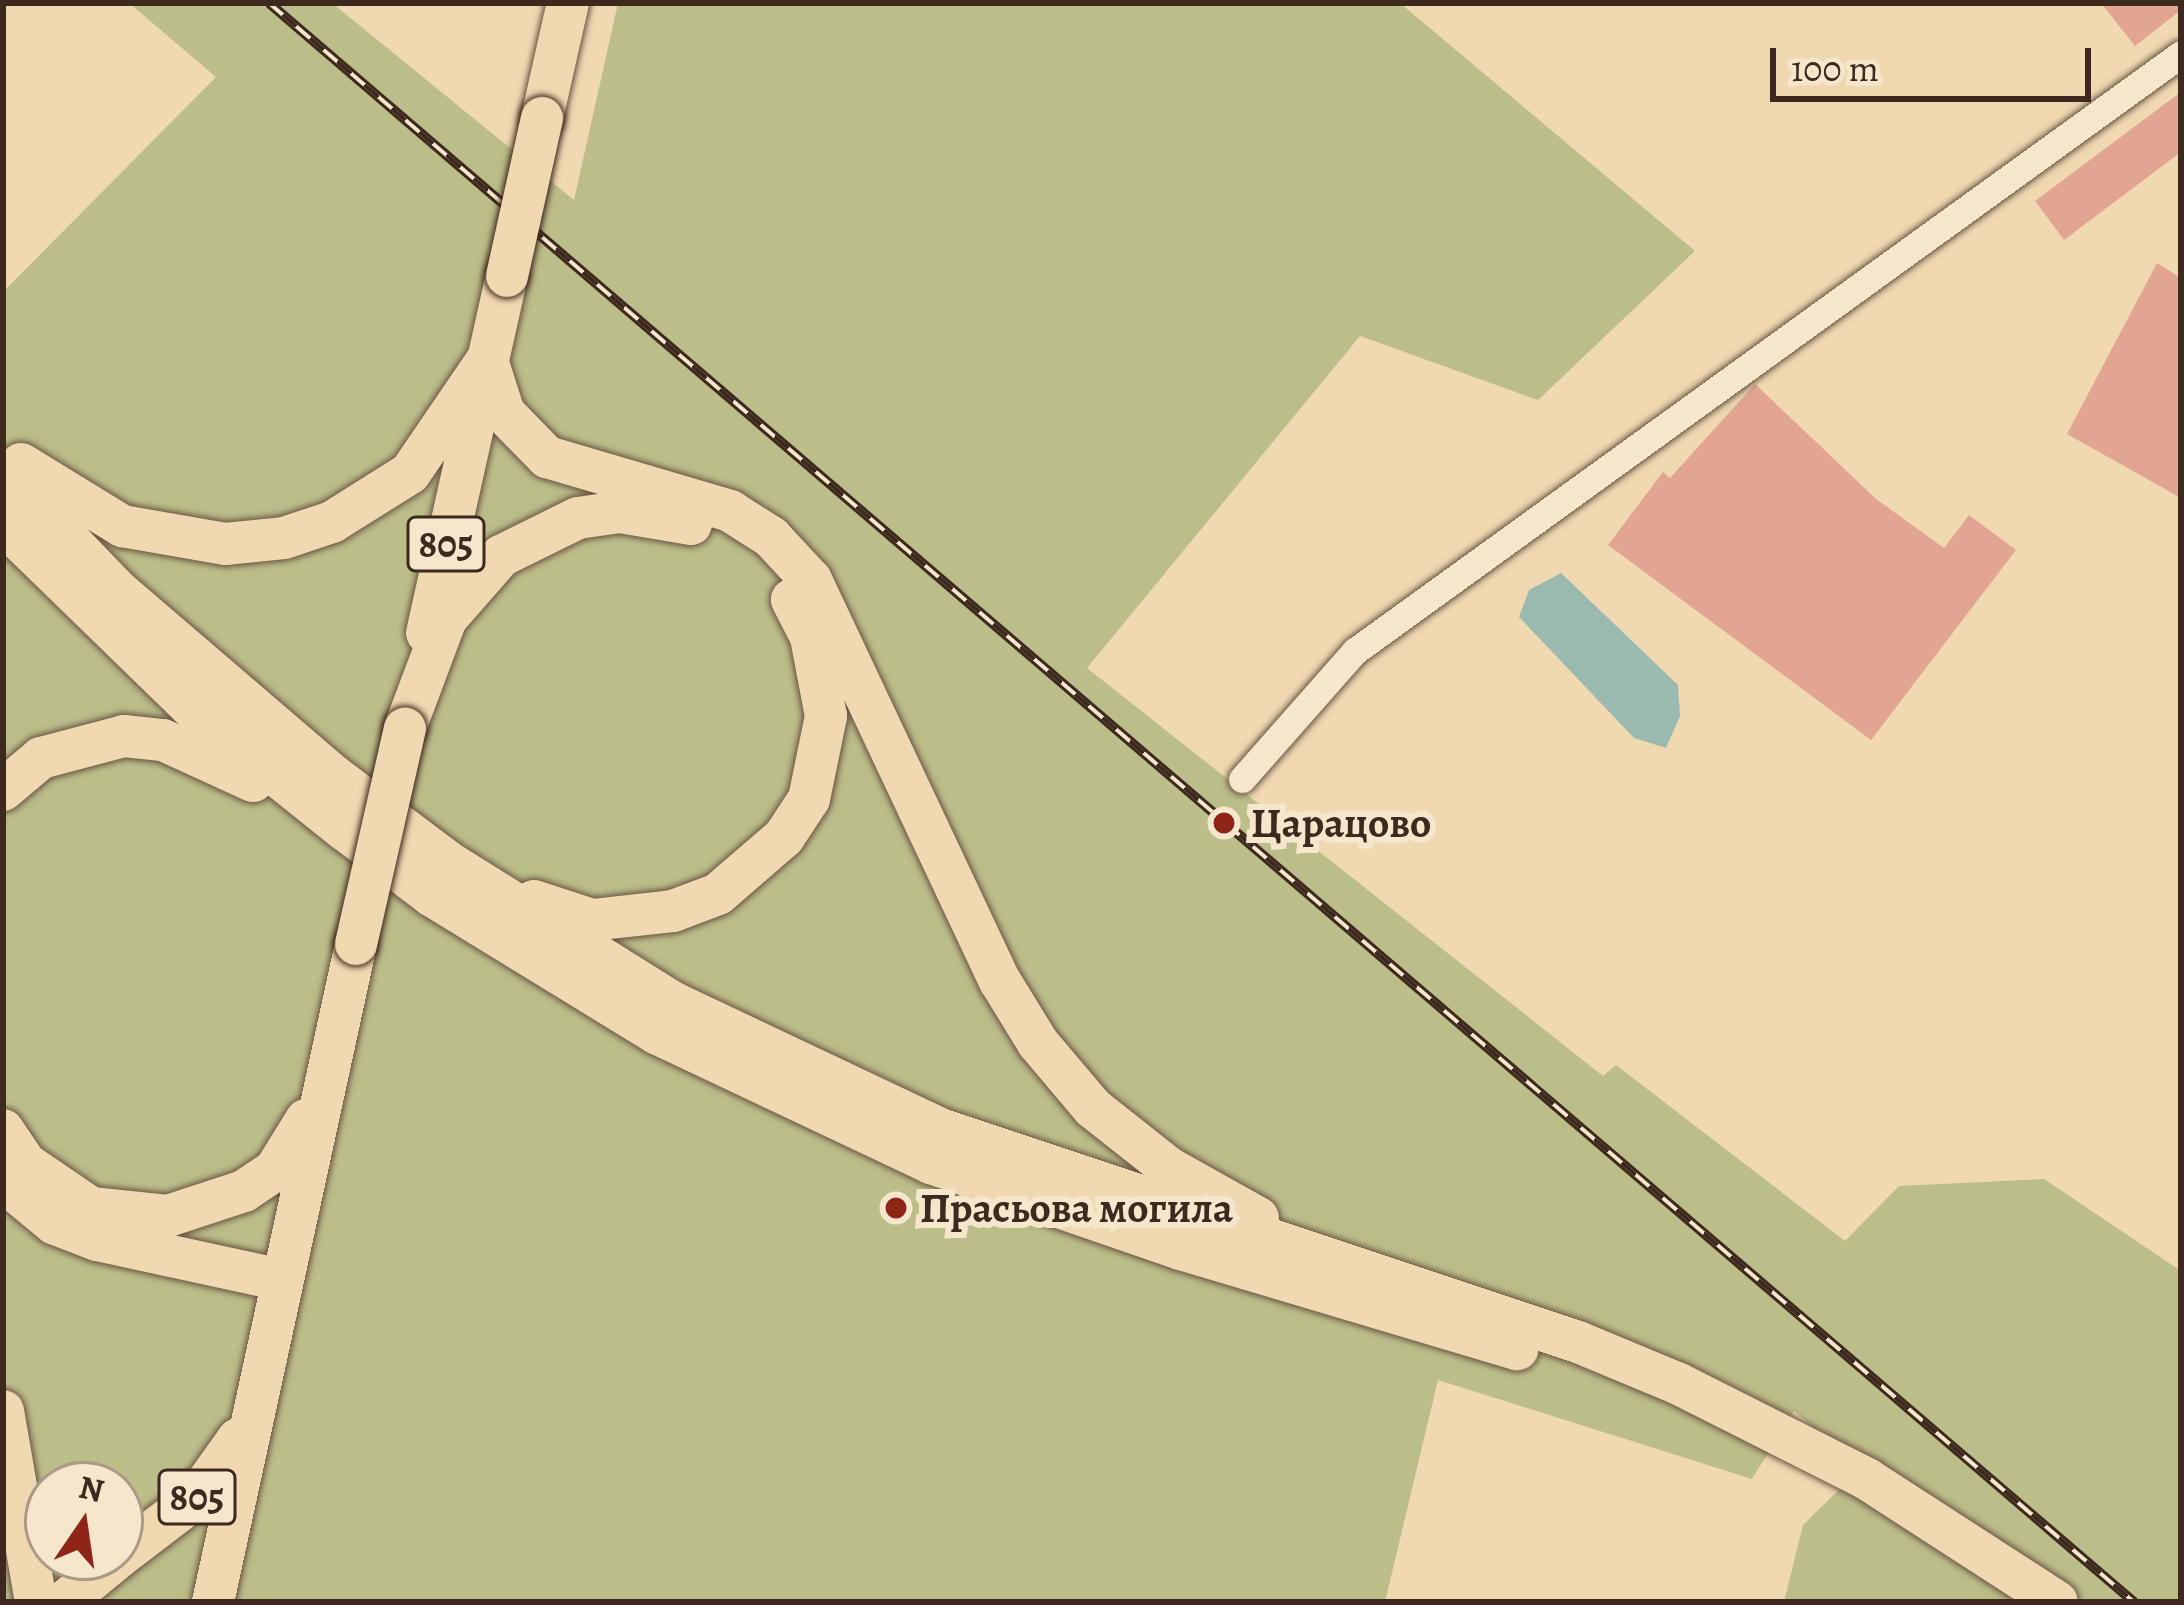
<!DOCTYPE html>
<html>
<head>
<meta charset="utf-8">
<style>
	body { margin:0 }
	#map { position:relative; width:2184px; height:1605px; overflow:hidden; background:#f0d9b1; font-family:Alegreya,serif }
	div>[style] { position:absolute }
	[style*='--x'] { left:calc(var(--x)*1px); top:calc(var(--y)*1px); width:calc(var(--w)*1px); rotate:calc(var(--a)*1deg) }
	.green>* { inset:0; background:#bcbe89 }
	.water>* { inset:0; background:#9abaaf }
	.building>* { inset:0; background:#e1a592 }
	.roads { filter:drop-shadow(0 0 3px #6a5544) drop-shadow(0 0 3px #6a5544) }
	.street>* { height:27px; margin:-13.5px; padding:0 13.5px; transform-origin:13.5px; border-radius:13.5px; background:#f5e6cc }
	.primary>* { height:42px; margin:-21px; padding:0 21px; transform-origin:21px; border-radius:21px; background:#f0d9b1 }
	.rail>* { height:10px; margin-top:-5px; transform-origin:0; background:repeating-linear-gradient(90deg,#f5e6cc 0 18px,#3e291f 0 36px); box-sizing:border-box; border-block:3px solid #3e291f }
	.bridges { filter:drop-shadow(0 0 3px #3e291f) drop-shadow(0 0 3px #3e291f) }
	.primary-bridge>* { height:42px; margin:-21px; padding:0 21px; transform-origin:21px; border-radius:21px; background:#f0d9b1 }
	.dots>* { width:33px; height:33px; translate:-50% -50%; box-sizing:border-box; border:6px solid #f5e6cc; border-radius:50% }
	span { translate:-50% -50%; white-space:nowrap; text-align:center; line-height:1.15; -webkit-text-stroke:12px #f5e6cc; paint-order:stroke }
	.shield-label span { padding:3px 9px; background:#f5e6cc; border:3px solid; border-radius:9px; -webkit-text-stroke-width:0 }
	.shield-label { font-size:39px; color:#3e291f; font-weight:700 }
	.poi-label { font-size:42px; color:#3e291f; font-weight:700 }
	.left { translate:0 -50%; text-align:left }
	.frame { position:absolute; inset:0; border:6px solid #3e291f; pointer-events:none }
	.north { position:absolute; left:24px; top:1461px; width:120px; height:120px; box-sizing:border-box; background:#f5e6cc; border:3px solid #ac9a87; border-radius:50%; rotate:13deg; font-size:33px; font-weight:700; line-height:48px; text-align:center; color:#3e291f }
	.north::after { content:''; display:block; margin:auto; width:42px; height:54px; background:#8f2418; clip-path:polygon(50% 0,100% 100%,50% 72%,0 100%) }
	.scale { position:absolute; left:1770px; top:48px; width:321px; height:54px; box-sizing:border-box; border:6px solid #3e291f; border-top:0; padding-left:15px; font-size:36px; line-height:42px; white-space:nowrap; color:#3e291f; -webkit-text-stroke:9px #f5e6cc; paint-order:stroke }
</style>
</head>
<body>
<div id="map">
	<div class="green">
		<i style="clip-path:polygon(evenodd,129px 3px,332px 3px,574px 200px,618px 3px,1400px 3px,1695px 251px,1538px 400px,1360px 336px,1087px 668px,1603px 1076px,1616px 1065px,1845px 1241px,1899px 1186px,2044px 1179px,2181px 1271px,2181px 1602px,1784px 1602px,1803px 1525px,1861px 1468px,1794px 1411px,1752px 1479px,1438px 1380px,1385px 1602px,3px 1602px,3px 292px,216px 77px,129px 3px,48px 1485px,120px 1485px,120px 1557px,48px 1557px,48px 1485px)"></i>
	</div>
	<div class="water">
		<i style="clip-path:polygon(1561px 573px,1678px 685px,1680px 716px,1666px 748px,1634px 738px,1519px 617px,1529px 590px)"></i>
	</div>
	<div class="building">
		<i style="clip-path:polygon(2101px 3px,2181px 3px,2181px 10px,2135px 46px)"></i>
		<i style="clip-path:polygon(2181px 92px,2181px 152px,2064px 240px,2035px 201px)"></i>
		<i style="clip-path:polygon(2157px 263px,2181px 278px,2181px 498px,2067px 434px)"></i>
		<i style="clip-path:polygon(1755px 384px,1876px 499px,1944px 548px,1969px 515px,2016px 550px,1871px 740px,1608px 545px,1663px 472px,1670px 478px)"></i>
	</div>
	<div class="roads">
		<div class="street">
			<i style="--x:1242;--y:779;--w:171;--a:-48.6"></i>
			<i style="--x:1355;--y:651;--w:1019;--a:-35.86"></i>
		</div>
		<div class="primary">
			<i style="--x:542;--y:118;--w:118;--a:-77.3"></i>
			<i style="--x:487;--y:360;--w:56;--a:72.2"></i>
			<i style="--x:504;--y:413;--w:62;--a:45.7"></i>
			<i style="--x:547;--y:457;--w:191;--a:16.4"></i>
			<i style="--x:730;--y:511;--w:49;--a:32.4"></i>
			<i style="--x:771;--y:537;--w:59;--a:47.1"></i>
			<i style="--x:811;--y:580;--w:443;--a:64.8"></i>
			<i style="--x:1000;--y:981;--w:73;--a:58.5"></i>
			<i style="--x:1038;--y:1043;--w:85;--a:49.8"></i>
			<i style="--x:1093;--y:1108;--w:97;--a:38.3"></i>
			<i style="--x:1169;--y:1168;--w:102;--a:29.3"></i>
			<i style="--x:21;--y:464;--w:119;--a:31.5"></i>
			<i style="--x:122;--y:526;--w:105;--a:9.9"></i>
			<i style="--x:225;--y:544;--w:59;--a:-5.8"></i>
			<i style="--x:284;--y:538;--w:51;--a:-18.4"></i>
			<i style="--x:332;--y:522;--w:92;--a:-32.1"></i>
			<i style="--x:410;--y:473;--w:137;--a:-55.7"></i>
			<i style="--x:3;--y:472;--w:165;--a:46"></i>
			<i style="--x:118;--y:591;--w:284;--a:40.6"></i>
			<i style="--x:334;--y:776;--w:143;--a:37"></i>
			<i style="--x:448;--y:862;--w:266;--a:32"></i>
			<i style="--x:674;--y:1003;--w:297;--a:25.3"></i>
			<i style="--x:943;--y:1130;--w:669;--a:18.46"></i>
			<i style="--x:1578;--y:1342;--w:109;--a:22.6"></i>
			<i style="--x:1679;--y:1384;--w:211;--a:26.8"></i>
			<i style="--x:1867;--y:1479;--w:226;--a:32.9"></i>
			<i style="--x:3;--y:524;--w:261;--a:44.2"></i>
			<i style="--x:190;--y:706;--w:198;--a:38.7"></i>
			<i style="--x:345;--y:830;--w:108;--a:37.1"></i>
			<i style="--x:431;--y:895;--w:266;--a:31.5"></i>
			<i style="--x:658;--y:1034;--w:302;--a:25.3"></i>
			<i style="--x:931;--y:1163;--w:264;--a:19"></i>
			<i style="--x:1181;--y:1249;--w:351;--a:16.6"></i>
			<i style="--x:427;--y:633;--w:366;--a:-77.4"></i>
			<i style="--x:405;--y:728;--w:116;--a:-69.4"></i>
			<i style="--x:446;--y:619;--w:84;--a:-48.9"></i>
			<i style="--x:501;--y:556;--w:86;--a:-26.3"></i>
			<i style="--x:578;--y:518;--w:42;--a:-8.1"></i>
			<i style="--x:620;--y:512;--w:72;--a:9.6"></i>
			<i style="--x:3;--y:790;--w:50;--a:-40.1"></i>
			<i style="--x:41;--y:758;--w:86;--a:-14.8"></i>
			<i style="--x:124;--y:736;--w:39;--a:6"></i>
			<i style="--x:163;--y:740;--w:99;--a:24.5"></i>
			<i style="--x:534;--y:901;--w:61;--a:18.1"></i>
			<i style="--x:592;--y:920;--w:81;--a:-6.3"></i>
			<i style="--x:673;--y:911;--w:48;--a:-20.7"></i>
			<i style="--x:718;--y:894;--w:87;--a:-40.8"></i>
			<i style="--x:784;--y:837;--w:45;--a:-56.7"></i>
			<i style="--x:809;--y:799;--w:85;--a:-78.4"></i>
			<i style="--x:826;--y:716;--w:80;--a:-100.8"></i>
			<i style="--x:811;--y:637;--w:42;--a:-117.2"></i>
			<i style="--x:3;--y:1130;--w:40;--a:56"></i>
			<i style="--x:25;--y:1163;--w:80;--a:34.3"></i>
			<i style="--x:91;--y:1208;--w:77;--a:5.9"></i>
			<i style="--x:168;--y:1216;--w:80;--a:-18.2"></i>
			<i style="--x:244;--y:1191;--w:37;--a:-34"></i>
			<i style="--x:275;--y:1170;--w:59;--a:-58.2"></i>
			<i style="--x:3;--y:1181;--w:67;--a:39.6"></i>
			<i style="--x:55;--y:1224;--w:45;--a:20.9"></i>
			<i style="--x:97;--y:1240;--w:189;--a:12.2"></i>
			<i style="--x:3;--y:1411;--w:194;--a:80.2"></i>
			<i style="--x:120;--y:1556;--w:96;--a:-37.3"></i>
			<i style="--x:196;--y:1498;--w:72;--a:-54.6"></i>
			<i style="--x:64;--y:1602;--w:71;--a:-39.3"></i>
			<i style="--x:213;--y:1602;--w:673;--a:-77.74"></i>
		</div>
	</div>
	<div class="rail">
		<i style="--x:269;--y:3;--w:2457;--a:40.61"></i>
	</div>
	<div class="bridges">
		<div class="primary-bridge">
			<i style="--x:507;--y:276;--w:162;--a:-77.5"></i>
			<i style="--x:356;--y:944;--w:221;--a:-77.2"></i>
		</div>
	</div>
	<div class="dots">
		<i style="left:1224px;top:823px;background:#8f2418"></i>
		<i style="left:896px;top:1208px;background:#8f2418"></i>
	</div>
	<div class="shield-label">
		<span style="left:446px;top:544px">805</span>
		<span style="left:197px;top:1497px">805</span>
	</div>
	<div class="poi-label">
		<span class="left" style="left:1251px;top:823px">Царацово</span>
		<span class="left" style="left:920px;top:1208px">Прасьова могила</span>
	</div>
	<div class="frame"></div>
	<div class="north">N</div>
	<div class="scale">100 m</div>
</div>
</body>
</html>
